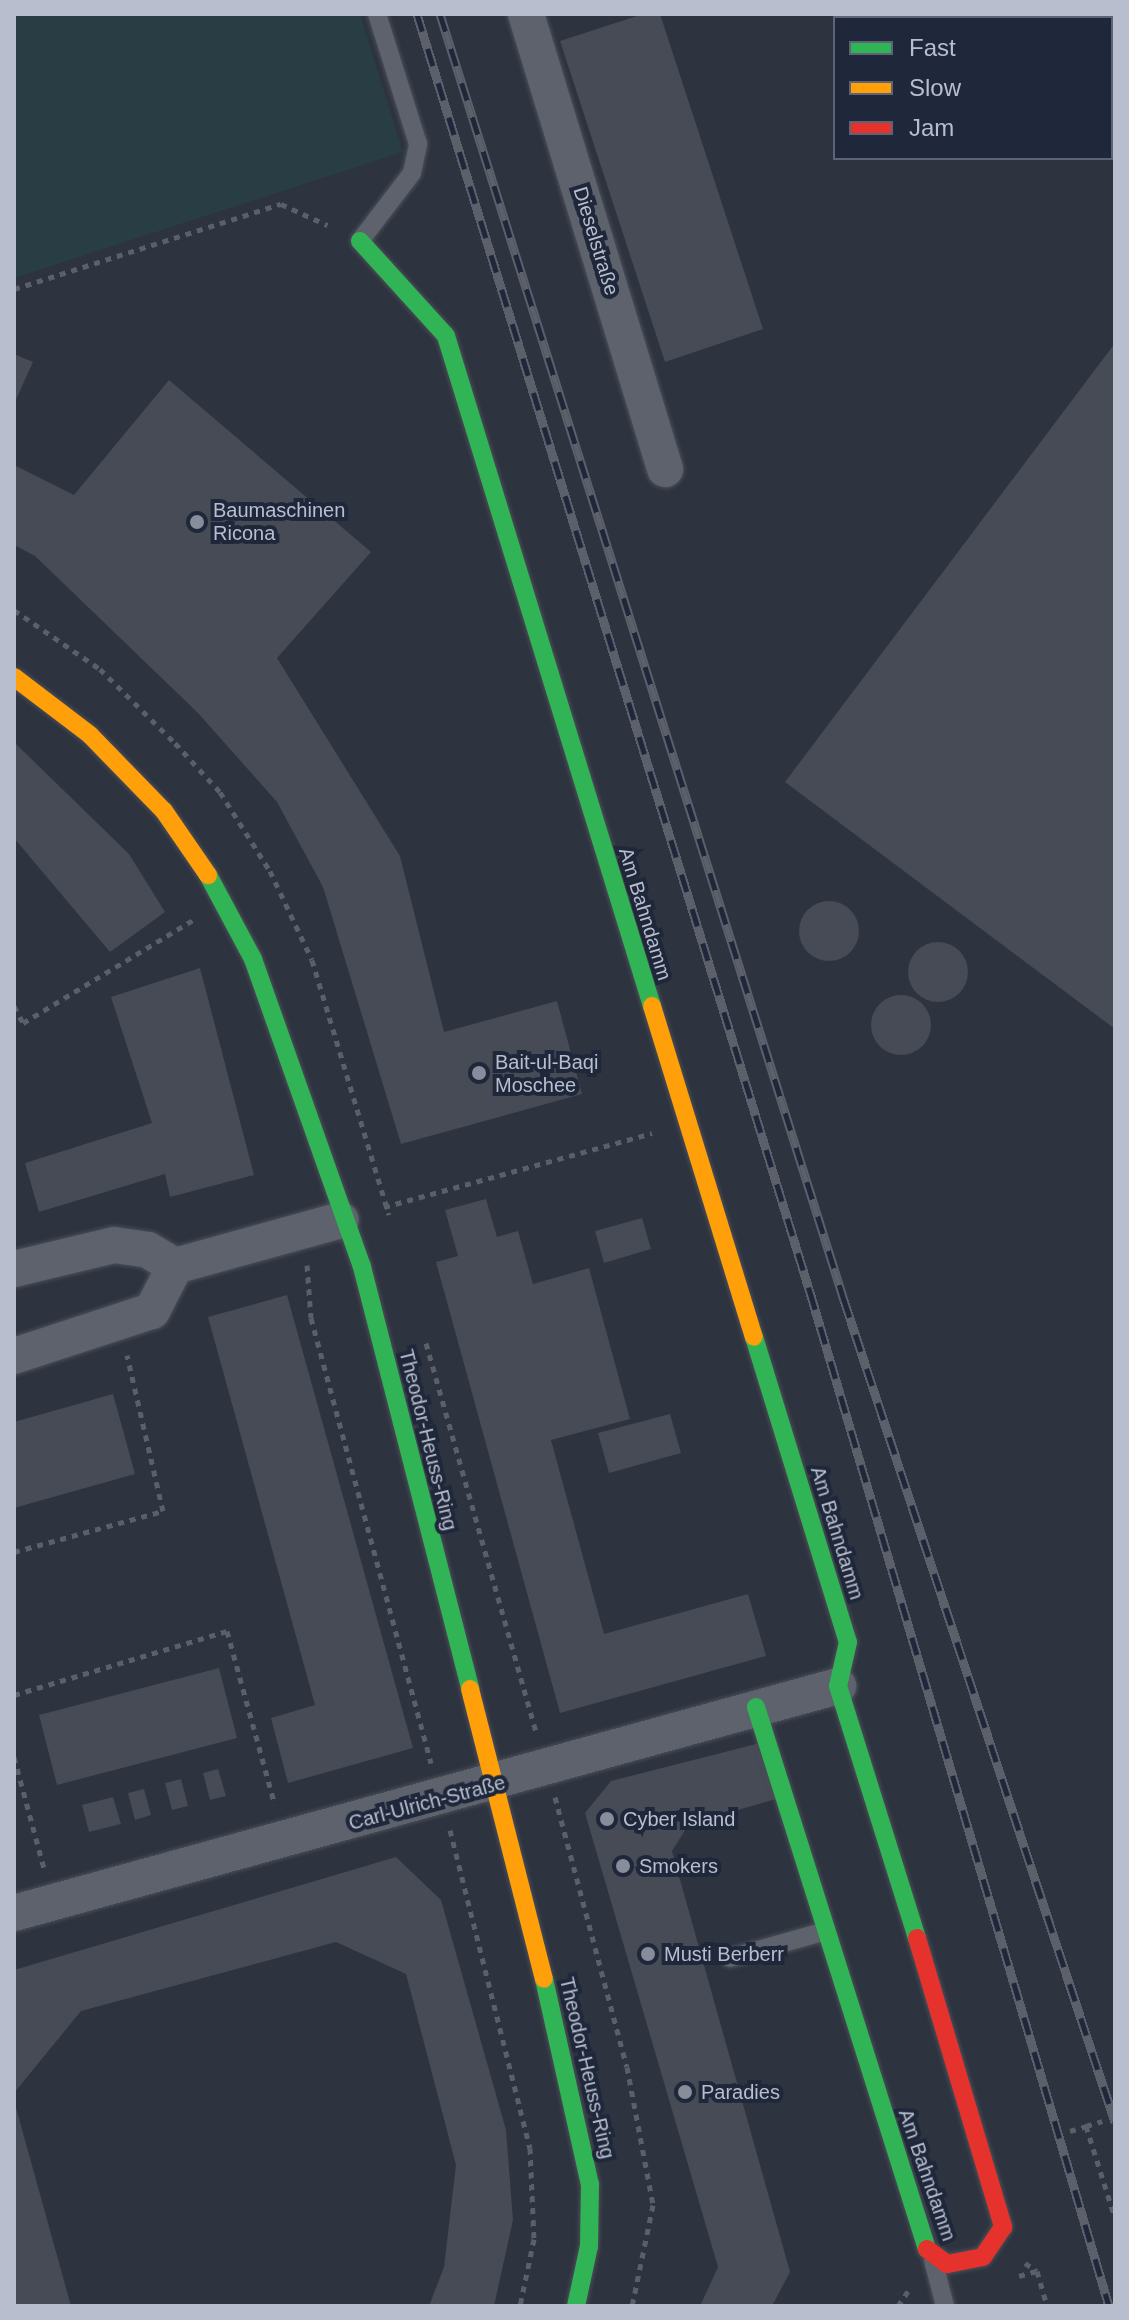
<!DOCTYPE html>
<html>
<head>
<meta charset="utf-8">
<style>
	body { margin:0 }
	#map { position:relative; width:1129px; height:2320px; overflow:hidden; background:#2d333f; font-family:Helvetica,sans-serif }
	div>[style] { position:absolute }
	[style*='--x'] { left:calc(var(--x)*1px); top:calc(var(--y)*1px); width:calc(var(--w)*1px); rotate:calc(var(--a)*1deg) }
	.green>* { inset:0; background:#293d45 }
	.building>* { inset:0; background:#464b56 }
	.round { border-radius:50% }
	.path>* { height:5px; margin-top:-2.5px; transform-origin:0; background:repeating-linear-gradient(90deg,#5b6068 0 6px,transparent 0 12px) }
	.roads { filter:drop-shadow(0 0 2px #4a4e57) drop-shadow(0 0 2px #4a4e57) }
	.lane>* { height:18px; margin:-9px; padding:0 9px; transform-origin:9px; border-radius:9px; background:#5e626c }
	.street>* { height:36px; margin:-18px; padding:0 18px; transform-origin:18px; border-radius:18px; background:#5e626c }
	.fast>* { height:18px; margin:-9px; padding:0 9px; transform-origin:9px; border-radius:9px; background:#30b455 }
	.slow>* { height:18px; margin:-9px; padding:0 9px; transform-origin:9px; border-radius:9px; background:#ff9f0a }
	.jam>* { height:18px; margin:-9px; padding:0 9px; transform-origin:9px; border-radius:9px; background:#e5322d }
	.rail>* { height:9px; margin-top:-4.5px; transform-origin:0; background:repeating-linear-gradient(90deg,#1f273a 0 18px,#5c606a 0 36px); box-sizing:border-box; border-block:2px solid #5c606a }
	.dots>* { width:22px; height:22px; translate:-50% -50%; box-sizing:border-box; border:4px solid #1f273a; border-radius:50% }
	span { translate:-50% -50%; white-space:nowrap; text-align:center; line-height:1.15; -webkit-text-stroke:8px #1f273a; paint-order:stroke }
	.street-label { font-size:20px; color:#b9bece }
	.poi-label { font-size:20px; color:#b9bece }
	.left { translate:0 -50%; text-align:left }
	.frame { position:absolute; inset:0; border:16px solid #b9bece; pointer-events:none }
	.legend { position:absolute; left:833px; top:16px; width:280px; height:144px; box-sizing:border-box; background:#1f273a; border:2px solid #5d6375; margin:0; padding:10px 14px; list-style:none; font-size:24px; color:#b9bece }
	.legend li { display:flex; align-items:center; gap:16px; height:40px }
	.legend b { width:40px; border:2px solid #5d6375 }
</style>
</head>
<body>
<div id="map">
	<div class="green">
		<i style="clip-path:polygon(14px 14px,360px 14px,403px 152px,14px 278px)"></i>
	</div>
	<div class="building">
		<i style="clip-path:polygon(643px 14px,660px 14px,763px 329px,665px 362px,560px 41px)"></i>
		<i style="clip-path:polygon(924px 14px,1019px 14px,1016px 18px)"></i>
		<i style="clip-path:polygon(1115px 343px,1115px 1029px,785px 782px)"></i>
		<i style="clip-path:polygon(14px 354px,33px 362px,14px 404px)"></i>
		<i style="clip-path:polygon(169px 380px,371px 552px,277px 658px,400px 856px,444px 1032px,557px 1001px,582px 1094px,401px 1144px,323px 887px,277px 802px,198px 713px,35px 556px,14px 545px,14px 465px,74px 495px)"></i>
		<i style="clip-path:polygon(14px 742px,129px 854px,165px 912px,110px 952px,14px 838px)"></i>
		<i class="round" style="left:799px;top:901px;width:60px;height:60px"></i>
		<i class="round" style="left:908px;top:942px;width:60px;height:60px"></i>
		<i style="clip-path:polygon(200px 968px,254px 1175px,170px 1197px,165px 1174px,39px 1212px,25px 1163px,152px 1123px,111px 997px)"></i>
		<i class="round" style="left:871px;top:995px;width:60px;height:60px"></i>
		<i style="clip-path:polygon(486px 1199px,497px 1237px,518px 1231px,533px 1284px,589px 1268px,630px 1419px,551px 1440px,604px 1634px,748px 1594px,766px 1656px,560px 1713px,436px 1262px,458px 1256px,445px 1210px)"></i>
		<i style="clip-path:polygon(642px 1218px,651px 1249px,604px 1263px,595px 1231px)"></i>
		<i style="clip-path:polygon(287px 1295px,413px 1748px,288px 1783px,271px 1718px,315px 1705px,208px 1317px)"></i>
		<i style="clip-path:polygon(113px 1394px,135px 1474px,14px 1508px,14px 1422px)"></i>
		<i style="clip-path:polygon(670px 1414px,681px 1453px,609px 1473px,598px 1433px)"></i>
		<i style="clip-path:polygon(219px 1668px,237px 1738px,57px 1785px,39px 1715px)"></i>
		<i style="clip-path:polygon(760px 1743px,776px 1799px,689px 1824px,672px 1851px,790px 2272px,772px 2306px,700px 2306px,718px 2267px,585px 1813px,611px 1781px)"></i>
		<i style="clip-path:polygon(218px 1769px,226px 1796px,210px 1800px,203px 1773px)"></i>
		<i style="clip-path:polygon(181px 1779px,188px 1806px,172px 1810px,165px 1783px)"></i>
		<i style="clip-path:polygon(144px 1789px,151px 1815px,135px 1820px,128px 1793px)"></i>
		<i style="clip-path:polygon(113px 1797px,121px 1824px,89px 1832px,82px 1805px)"></i>
		<i style="clip-path:polygon(396px 1857px,441px 1900px,506px 2130px,513px 2220px,494px 2306px,429px 2306px,444px 2267px,456px 2165px,406px 1974px,336px 1942px,81px 2011px,14px 2093px,14px 1970px)"></i>
		<i style="clip-path:polygon(14px 2104px,15px 2104px,71px 2306px,14px 2306px)"></i>
	</div>
	<div class="path">
		<i style="--x:14;--y:289;--w:280;--a:-17.7"></i>
		<i style="--x:281;--y:204;--w:51;--a:24.5"></i>
		<i style="--x:14;--y:610;--w:104;--a:34.5"></i>
		<i style="--x:100;--y:669;--w:105;--a:44.6"></i>
		<i style="--x:175;--y:743;--w:67;--a:47.4"></i>
		<i style="--x:220;--y:792;--w:93;--a:57.7"></i>
		<i style="--x:270;--y:871;--w:98;--a:64.7"></i>
		<i style="--x:312;--y:960;--w:266;--a:73.2"></i>
		<i style="--x:14;--y:1006;--w:19;--a:62"></i>
		<i style="--x:23;--y:1023;--w:199;--a:-31.2"></i>
		<i style="--x:384;--y:1207;--w:278;--a:-15.4"></i>
		<i style="--x:307;--y:1265;--w:53;--a:85.7"></i>
		<i style="--x:311;--y:1318;--w:461;--a:74.9"></i>
		<i style="--x:426;--y:1343;--w:406;--a:74.2"></i>
		<i style="--x:14;--y:1552;--w:155;--a:-15.4"></i>
		<i style="--x:163;--y:1511;--w:160;--a:-103"></i>
		<i style="--x:14;--y:1695;--w:222;--a:-16.7"></i>
		<i style="--x:227;--y:1631;--w:180;--a:74.6"></i>
		<i style="--x:14;--y:1757;--w:115;--a:74.9"></i>
		<i style="--x:555;--y:1797;--w:279;--a:75.1"></i>
		<i style="--x:627;--y:2067;--w:140;--a:79.3"></i>
		<i style="--x:653;--y:2205;--w:103;--a:101.7"></i>
		<i style="--x:450;--y:1830;--w:328;--a:75.9"></i>
		<i style="--x:530;--y:2148;--w:91;--a:87.5"></i>
		<i style="--x:534;--y:2239;--w:68;--a:101.8"></i>
		<i style="--x:1086;--y:2126;--w:17;--a:-17"></i>
		<i style="--x:1070;--y:2131;--w:17;--a:-17"></i>
		<i style="--x:1086;--y:2126;--w:96;--a:72.5"></i>
		<i style="--x:1025;--y:2263;--w:14;--a:34"></i>
		<i style="--x:1037;--y:2271;--w:36;--a:74"></i>
		<i style="--x:1019;--y:2276;--w:19;--a:-16"></i>
		<i style="--x:898;--y:2306;--w:23;--a:-56"></i>
	</div>
	<div class="roads">
		<div class="lane">
			<i style="--x:360;--y:241;--w:86;--a:-52.6"></i>
			<i style="--x:412;--y:173;--w:30;--a:-78"></i>
			<i style="--x:418;--y:144;--w:136;--a:-107.5"></i>
			<i style="--x:730;--y:1958;--w:100;--a:-15.7"></i>
			<i style="--x:933;--y:2260;--w:48;--a:75.4"></i>
		</div>
		<div class="street">
			<i style="--x:526;--y:14;--w:476;--a:73"></i>
			<i style="--x:14;--y:1269;--w:103;--a:-13.5"></i>
			<i style="--x:114;--y:1245;--w:34;--a:8"></i>
			<i style="--x:148;--y:1250;--w:31;--a:31"></i>
			<i style="--x:175;--y:1266;--w:172;--a:-15.5"></i>
			<i style="--x:14;--y:1356;--w:145;--a:-18.1"></i>
			<i style="--x:152;--y:1311;--w:51;--a:-62.9"></i>
			<i style="--x:14;--y:1913;--w:855;--a:-15.4"></i>
		</div>
		<div class="fast">
			<i style="--x:360;--y:241;--w:128;--a:47.8"></i>
			<i style="--x:446;--y:336;--w:701;--a:72.91"></i>
			<i style="--x:208;--y:875;--w:95;--a:61.8"></i>
			<i style="--x:253;--y:959;--w:327;--a:70.5"></i>
			<i style="--x:362;--y:1267;--w:436;--a:75.6"></i>
			<i style="--x:754;--y:1337;--w:319;--a:72.9"></i>
			<i style="--x:848;--y:1642;--w:45;--a:102.8"></i>
			<i style="--x:838;--y:1686;--w:264;--a:72.6"></i>
			<i style="--x:756;--y:1707;--w:568;--a:72.49"></i>
			<i style="--x:544;--y:1979;--w:210;--a:77.4"></i>
			<i style="--x:590;--y:2184;--w:62;--a:90.9"></i>
			<i style="--x:589;--y:2246;--w:61;--a:102.2"></i>
		</div>
		<div class="slow">
			<i style="--x:14;--y:677;--w:96;--a:37.3"></i>
			<i style="--x:90;--y:735;--w:106;--a:45.8"></i>
			<i style="--x:164;--y:811;--w:78;--a:55.5"></i>
			<i style="--x:652;--y:1006;--w:346;--a:72.9"></i>
			<i style="--x:470;--y:1689;--w:299;--a:75.7"></i>
		</div>
		<div class="jam">
			<i style="--x:917;--y:1938;--w:302;--a:73.4"></i>
			<i style="--x:1003;--y:2227;--w:36;--a:124"></i>
			<i style="--x:983;--y:2257;--w:37;--a:169"></i>
			<i style="--x:947;--y:2264;--w:25;--a:-143"></i>
		</div>
	</div>
	<div class="rail">
		<i style="--x:417;--y:14;--w:1337;--a:72.91"></i>
		<i style="--x:810;--y:1292;--w:1057;--a:73.57"></i>
		<i style="--x:440;--y:14;--w:1348;--a:72.56"></i>
		<i style="--x:844;--y:1300;--w:866;--a:71.75"></i>
	</div>
	<div class="dots">
		<i style="left:197px;top:522px;background:#888d9c"></i>
		<i style="left:479px;top:1073px;background:#888d9c"></i>
		<i style="left:607px;top:1819px;background:#888d9c"></i>
		<i style="left:623px;top:1866px;background:#888d9c"></i>
		<i style="left:648px;top:1954px;background:#888d9c"></i>
		<i style="left:685px;top:2092px;background:#888d9c"></i>
	</div>
	<div class="street-label">
		<span style="left:596px;top:241px;rotate:73deg">Dieselstraße</span>
		<span style="left:645px;top:914px;rotate:73deg">Am Bahndamm</span>
		<span style="left:428px;top:1440px;rotate:76deg">Theodor-Heuss-Ring</span>
		<span style="left:837px;top:1533px;rotate:73deg">Am Bahndamm</span>
		<span style="left:427px;top:1803px;rotate:-15deg">Carl-Ulrich-Straße</span>
		<span style="left:587px;top:2068px;rotate:77deg">Theodor-Heuss-Ring</span>
		<span style="left:927px;top:2175px;rotate:71deg">Am Bahndamm</span>
	</div>
	<div class="poi-label">
		<span class="left" style="left:213px;top:522px">Baumaschinen<br>Ricona</span>
		<span class="left" style="left:495px;top:1074px">Bait-ul-Baqi<br>Moschee</span>
		<span class="left" style="left:623px;top:1819px">Cyber Island</span>
		<span class="left" style="left:639px;top:1866px">Smokers</span>
		<span class="left" style="left:664px;top:1954px">Musti Berberr</span>
		<span class="left" style="left:701px;top:2092px">Paradies</span>
	</div>
	<div class="frame"></div>
	<ul class="legend">
	<li><b style="height:10px;background:#30b455"></b>Fast</li>
	<li><b style="height:10px;background:#ff9f0a"></b>Slow</li>
	<li><b style="height:10px;background:#e5322d"></b>Jam</li>
	</ul>
</div>
</body>
</html>
